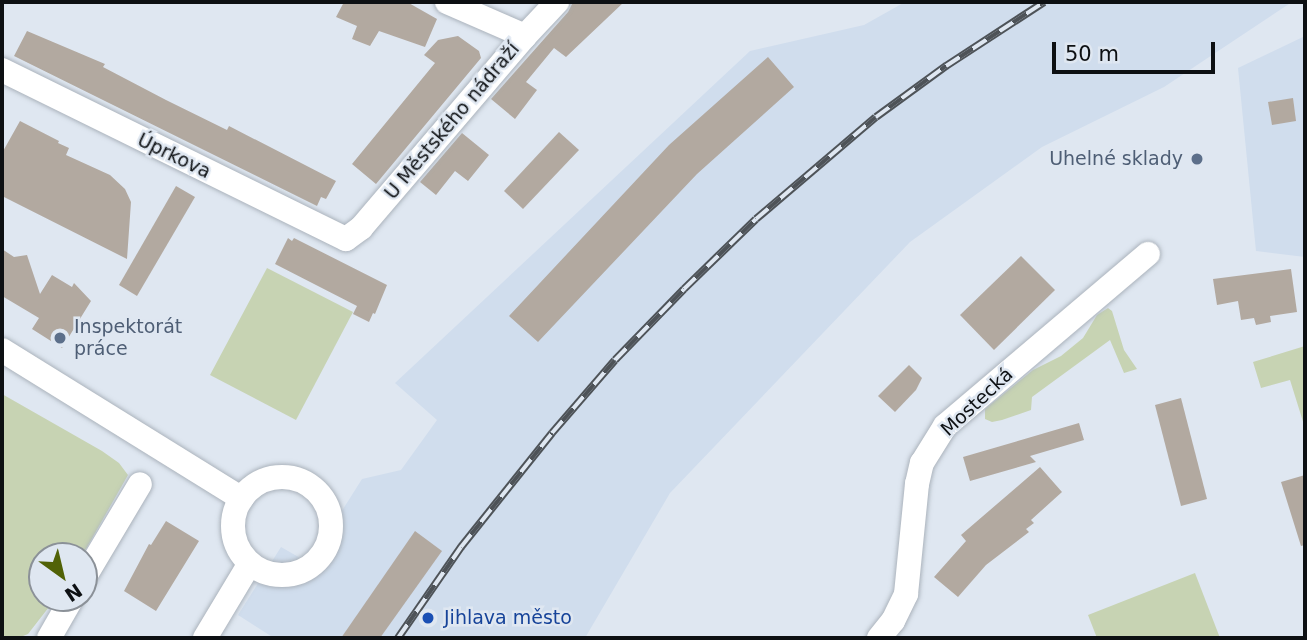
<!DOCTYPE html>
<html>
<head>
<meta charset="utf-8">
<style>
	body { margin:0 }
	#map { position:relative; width:1307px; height:640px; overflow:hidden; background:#dfe7f1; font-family:"DejaVu Sans",sans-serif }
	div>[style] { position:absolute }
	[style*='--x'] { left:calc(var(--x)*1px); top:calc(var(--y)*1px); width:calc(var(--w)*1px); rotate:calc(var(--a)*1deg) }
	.built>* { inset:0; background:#d0dded }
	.green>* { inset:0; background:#c7d3b3 }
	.building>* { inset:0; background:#b2a9a0 }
	.roads { filter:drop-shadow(0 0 2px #abb3bc) drop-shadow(0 0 2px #abb3bc) }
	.minor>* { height:24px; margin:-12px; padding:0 12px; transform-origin:12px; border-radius:12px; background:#fff }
	.minor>.ring { margin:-12px; padding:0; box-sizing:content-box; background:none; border:24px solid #fff; border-radius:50% }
	.rail>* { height:8px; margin-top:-4px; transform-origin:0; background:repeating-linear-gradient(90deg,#dfe7f1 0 16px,#4e5358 0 32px); box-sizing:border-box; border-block:2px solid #4e5358 }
	.dots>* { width:19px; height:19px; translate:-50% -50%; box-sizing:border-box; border:4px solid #dfe7f1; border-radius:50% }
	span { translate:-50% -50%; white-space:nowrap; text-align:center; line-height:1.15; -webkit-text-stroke:5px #dfe7f1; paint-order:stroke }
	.street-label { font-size:19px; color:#0d1013 }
	.service-label { font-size:19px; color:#4e5e75 }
	.right { translate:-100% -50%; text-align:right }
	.left { translate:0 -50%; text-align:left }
	.transit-label { font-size:19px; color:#164399 }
	.frame { position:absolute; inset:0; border:4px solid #0d1013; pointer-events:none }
	.north { position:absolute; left:28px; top:542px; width:70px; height:70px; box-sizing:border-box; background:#dfe7f1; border:2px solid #8b9198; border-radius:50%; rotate:146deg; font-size:19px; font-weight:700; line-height:28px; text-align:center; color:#0d1013 }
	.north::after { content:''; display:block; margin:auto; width:24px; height:32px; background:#516207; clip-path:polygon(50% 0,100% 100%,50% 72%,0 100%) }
	.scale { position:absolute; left:1052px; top:42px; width:163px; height:32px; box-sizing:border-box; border:4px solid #0d1013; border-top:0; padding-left:9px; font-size:21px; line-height:24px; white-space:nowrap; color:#0d1013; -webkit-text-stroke:5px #dfe7f1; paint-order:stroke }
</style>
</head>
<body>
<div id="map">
	<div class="built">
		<i style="clip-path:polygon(905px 2px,1292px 2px,1164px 87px,1042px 147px,910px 242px,670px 493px,585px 638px,274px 638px,238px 615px,281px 547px,309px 563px,362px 479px,401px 470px,437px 420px,395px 383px,750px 51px,864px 25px)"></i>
		<i style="clip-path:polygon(1305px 36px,1305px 257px,1256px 251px,1238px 68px)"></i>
	</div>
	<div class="green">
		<i style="clip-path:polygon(267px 268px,353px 312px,296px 420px,210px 375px)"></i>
		<i style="clip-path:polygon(1108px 308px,1112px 311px,1124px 350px,1137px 369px,1124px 373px,1110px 340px,1032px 397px,1031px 410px,1002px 420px,992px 422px,985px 419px,985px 409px,1033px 370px,1061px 356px,1083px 338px,1097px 315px)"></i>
		<i style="clip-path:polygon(1305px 346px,1305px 428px,1290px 380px,1261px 388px,1253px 362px)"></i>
		<i style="clip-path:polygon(2px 394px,102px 451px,119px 463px,128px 475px,82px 556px,42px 556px,42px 598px,56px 598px,28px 634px,18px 638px,2px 638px)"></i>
		<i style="clip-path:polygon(1195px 573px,1220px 638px,1097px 638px,1088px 615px)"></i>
	</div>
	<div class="building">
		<i style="clip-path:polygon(344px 2px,407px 2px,437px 19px,425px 47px,379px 31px,370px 46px,352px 39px,357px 26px,336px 17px)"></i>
		<i style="clip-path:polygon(573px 2px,624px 2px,566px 57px,554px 48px,526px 82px,537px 90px,515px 119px,491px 99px,568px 12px)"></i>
		<i style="clip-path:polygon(27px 31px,105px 64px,103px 67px,166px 100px,227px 130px,229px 126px,336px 181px,326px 199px,321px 197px,317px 206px,14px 56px)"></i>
		<i style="clip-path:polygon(458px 36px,479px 51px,481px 58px,376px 184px,352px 164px,435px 63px,424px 55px,438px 40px)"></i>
		<i style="clip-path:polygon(768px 57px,794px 87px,697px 174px,538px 342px,509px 316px,669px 145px)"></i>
		<i style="clip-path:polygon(1293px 98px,1296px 121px,1272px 125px,1268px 102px)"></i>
		<i style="clip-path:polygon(20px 121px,59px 141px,58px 143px,69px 148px,66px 155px,110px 175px,125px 189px,131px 202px,127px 259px,2px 196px,2px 153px)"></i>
		<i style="clip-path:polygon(559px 132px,579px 150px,523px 209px,504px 191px)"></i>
		<i style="clip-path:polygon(462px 133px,489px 155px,468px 181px,455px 171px,436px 195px,420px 182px)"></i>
		<i style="clip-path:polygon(176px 186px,195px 197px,137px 296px,119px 285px)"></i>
		<i style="clip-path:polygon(288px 238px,292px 241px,294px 238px,387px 285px,375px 314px,373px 313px,369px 322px,353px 314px,357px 306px,275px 264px)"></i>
		<i style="clip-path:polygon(2px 249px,14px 257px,27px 255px,40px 294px,52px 275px,72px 287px,74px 283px,91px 301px,62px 348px,32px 329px,39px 318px,2px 296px)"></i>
		<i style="clip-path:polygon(1021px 256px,1055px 290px,994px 350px,960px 315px)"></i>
		<i style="clip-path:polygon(1291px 269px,1297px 312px,1270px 316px,1271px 322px,1256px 325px,1254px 318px,1241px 320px,1238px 301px,1217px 305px,1213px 279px)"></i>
		<i style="clip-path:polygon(909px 365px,922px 378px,916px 390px,895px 412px,878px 396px)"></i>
		<i style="clip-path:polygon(1181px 398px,1207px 499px,1181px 506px,1155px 405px)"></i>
		<i style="clip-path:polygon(1079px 423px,1084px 440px,1030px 456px,1036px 462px,970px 481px,963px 457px)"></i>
		<i style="clip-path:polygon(1040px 467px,1062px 492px,1031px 520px,1034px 523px,1026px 529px,1029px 532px,986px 565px,958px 597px,934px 577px,966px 541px,961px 535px)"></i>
		<i style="clip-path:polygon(1305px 475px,1305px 545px,1301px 546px,1281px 482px)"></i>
		<i style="clip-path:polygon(166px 521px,199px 541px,156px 611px,124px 591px,149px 544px,151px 545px)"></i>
		<i style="clip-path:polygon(415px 531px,442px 551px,380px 638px,341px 638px)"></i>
	</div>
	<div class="roads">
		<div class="minor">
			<i style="--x:447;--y:2;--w:85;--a:23.6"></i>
			<i style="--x:2;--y:70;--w:383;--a:26.2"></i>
			<i style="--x:346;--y:239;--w:19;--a:-36"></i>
			<i style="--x:361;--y:228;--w:253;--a:-49.5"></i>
			<i style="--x:525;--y:36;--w:47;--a:-46.7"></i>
			<i style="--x:2;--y:350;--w:282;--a:31.8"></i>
			<i class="ring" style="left:233px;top:477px;width:74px;height:74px"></i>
			<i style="--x:84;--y:578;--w:109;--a:-59.2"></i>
			<i style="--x:49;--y:638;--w:46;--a:-60.1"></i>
			<i style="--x:205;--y:638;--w:87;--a:-59"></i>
			<i style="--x:879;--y:638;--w:22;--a:-51"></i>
			<i style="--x:893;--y:621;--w:30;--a:-64"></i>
			<i style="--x:906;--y:594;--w:111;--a:-84.3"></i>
			<i style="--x:917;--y:484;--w:22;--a:-77"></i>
			<i style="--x:922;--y:463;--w:44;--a:-58.1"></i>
			<i style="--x:945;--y:426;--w:266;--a:-40.3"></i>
		</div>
	</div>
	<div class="rail">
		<i style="--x:398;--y:638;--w:111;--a:-55.3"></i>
		<i style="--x:461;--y:547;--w:146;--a:-51.4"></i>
		<i style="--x:552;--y:433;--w:96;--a:-49.2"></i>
		<i style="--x:615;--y:360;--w:99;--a:-45.8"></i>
		<i style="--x:684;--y:289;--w:100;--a:-44.2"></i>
		<i style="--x:756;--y:219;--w:157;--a:-40.4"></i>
		<i style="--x:876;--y:117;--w:87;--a:-36.1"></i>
		<i style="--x:946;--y:66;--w:117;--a:-33.1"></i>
	</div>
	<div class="dots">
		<i style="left:1197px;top:159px;background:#5c6f8a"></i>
		<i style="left:60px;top:338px;background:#5c6f8a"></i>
		<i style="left:428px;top:618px;background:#1a4fb4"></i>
	</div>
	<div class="street-label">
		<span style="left:452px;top:121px;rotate:-50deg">U Městského nádraží</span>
		<span style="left:174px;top:156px;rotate:26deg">Úprkova</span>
		<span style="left:977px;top:402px;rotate:-43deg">Mostecká</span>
	</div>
	<div class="service-label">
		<span class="right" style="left:1183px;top:159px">Uhelné sklady</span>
		<span class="left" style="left:74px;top:338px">Inspektorát<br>práce</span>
	</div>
	<div class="transit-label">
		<span class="left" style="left:444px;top:618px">Jihlava město</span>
	</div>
	<div class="frame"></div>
	<div class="north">N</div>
	<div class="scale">50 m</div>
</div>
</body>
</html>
